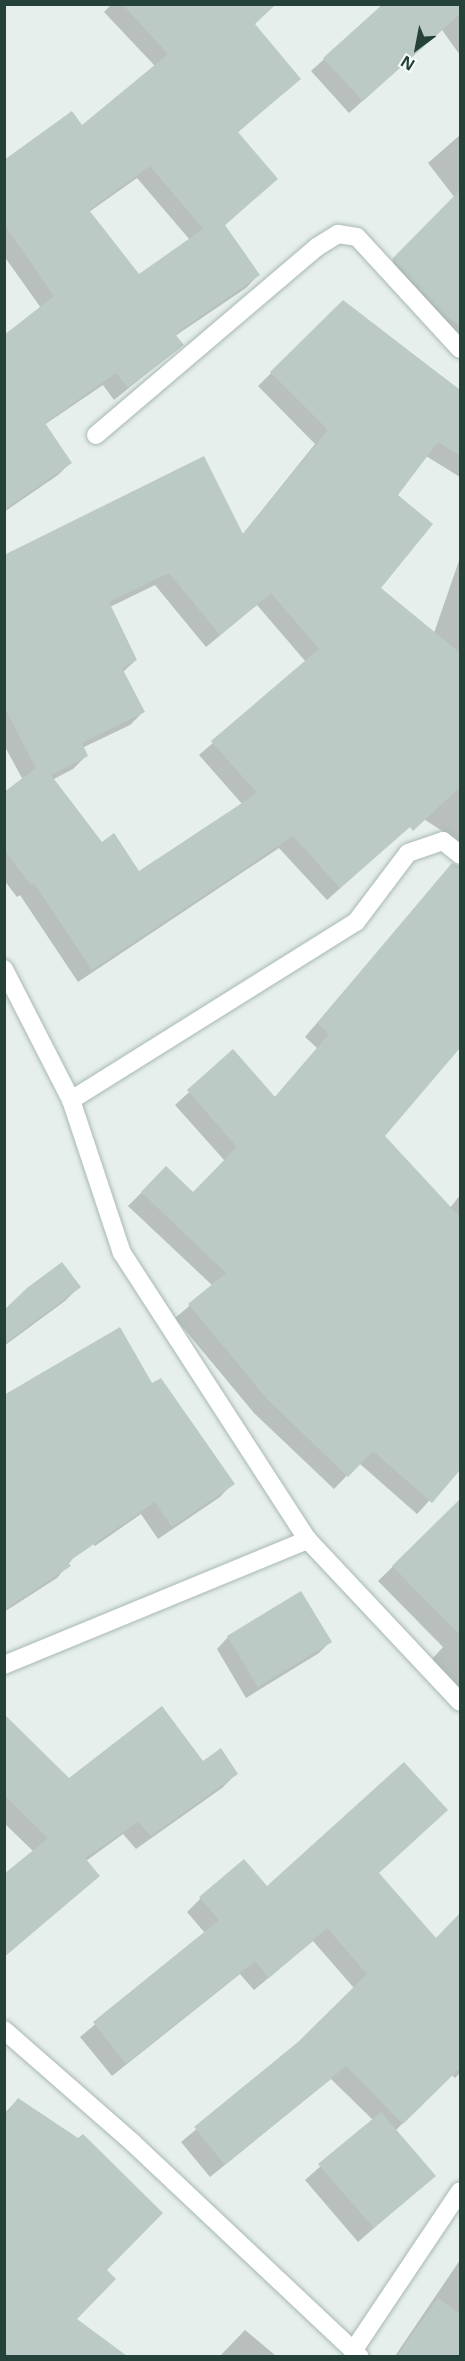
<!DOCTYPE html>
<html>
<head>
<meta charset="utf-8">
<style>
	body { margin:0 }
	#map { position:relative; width:465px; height:2361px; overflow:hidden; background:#e6efeb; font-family:"Open Sans",sans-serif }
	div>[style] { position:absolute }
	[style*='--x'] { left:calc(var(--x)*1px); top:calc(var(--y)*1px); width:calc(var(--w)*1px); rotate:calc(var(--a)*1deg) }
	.shadow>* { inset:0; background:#0003 }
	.building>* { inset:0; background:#bbcac4 }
	.roads { filter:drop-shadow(0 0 2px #a8b8b2) drop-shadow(0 0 2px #a8b8b2) }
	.minor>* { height:18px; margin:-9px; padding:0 9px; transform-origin:9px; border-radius:9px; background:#fff }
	span { translate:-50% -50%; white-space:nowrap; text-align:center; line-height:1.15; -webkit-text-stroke:6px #f7fbf9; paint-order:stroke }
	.frame { position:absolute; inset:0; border:6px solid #24423a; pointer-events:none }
	.north { position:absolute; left:387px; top:18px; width:60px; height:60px; -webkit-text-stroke:4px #f7fbf9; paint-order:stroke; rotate:212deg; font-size:16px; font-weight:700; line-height:24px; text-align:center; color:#24423a }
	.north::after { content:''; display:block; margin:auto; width:21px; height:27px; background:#24423a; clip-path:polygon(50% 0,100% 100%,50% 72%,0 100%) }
</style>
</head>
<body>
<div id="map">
	<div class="shadow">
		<i style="clip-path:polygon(evenodd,112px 4px,276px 4px,253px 25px,299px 79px,237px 133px,276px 179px,224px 226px,258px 275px,246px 288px,175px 336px,182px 345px,114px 400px,103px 385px,44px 425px,70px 463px,58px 475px,4px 512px,4px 393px,41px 308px,4px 256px,4px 161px,82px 127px,155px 66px,104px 12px,112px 4px,137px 178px,190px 240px,138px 276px,89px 212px,137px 178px)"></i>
		<i style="clip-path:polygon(385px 4px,460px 4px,460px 55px,442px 30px,349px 113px,311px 71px)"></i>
		<i style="clip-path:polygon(460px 135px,460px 232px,449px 240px,460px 252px,460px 344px,381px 273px,455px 198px,428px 163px)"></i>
		<i style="clip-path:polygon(evenodd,343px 302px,460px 390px,460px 477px,426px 456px,396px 495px,379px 588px,434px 633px,460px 558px,460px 842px,387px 796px,398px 837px,327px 900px,279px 848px,78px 982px,20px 895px,17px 897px,4px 880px,4px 793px,23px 780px,4px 745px,4px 557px,242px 535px,315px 444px,258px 386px,343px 302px,155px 585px,206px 647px,257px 605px,306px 662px,199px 755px,243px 805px,139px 873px,101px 844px,52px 780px,73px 769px,86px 756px,82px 748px,130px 725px,143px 712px,123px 672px,136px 660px,110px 607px,155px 585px)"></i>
		<i style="clip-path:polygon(452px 865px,460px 869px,460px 1046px,383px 1136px,450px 1208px,460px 1195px,460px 1467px,417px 1514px,359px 1463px,334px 1489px,254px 1413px,175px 1318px,213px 1286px,128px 1206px,166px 1168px,193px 1194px,225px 1161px,175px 1105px,233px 1052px,274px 1098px,317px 1048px,305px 1037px)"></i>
		<i style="clip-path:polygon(79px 1287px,65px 1301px,4px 1346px,4px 1313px)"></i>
		<i style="clip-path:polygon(152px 1385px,233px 1483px,220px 1497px,158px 1539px,141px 1514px,95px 1546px,4px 1430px)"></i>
		<i style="clip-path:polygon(4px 1480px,75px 1556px,57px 1578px,4px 1612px)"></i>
		<i style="clip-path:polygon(448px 1513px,460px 1526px,460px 1688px,432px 1659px,443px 1647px,378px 1581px)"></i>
		<i style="clip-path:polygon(228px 1637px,330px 1642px,319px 1653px,246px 1698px,217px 1649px)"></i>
		<i style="clip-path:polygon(4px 1717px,69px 1780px,202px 1763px,236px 1774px,222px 1788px,136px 1849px,123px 1834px,86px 1861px,98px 1876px,4px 1957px,4px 1876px,34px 1852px,4px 1823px)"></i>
		<i style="clip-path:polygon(377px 1873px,436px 1940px,460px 1914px,460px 2073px,455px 2078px,452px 2075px,395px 2131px,434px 2176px,358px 2242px,305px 2180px,373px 2120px,331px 2079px,210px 2177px,181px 2142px,299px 2044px,354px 1988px,313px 1941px,254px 1990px,240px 1974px,112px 2076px,80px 2037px,205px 1933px,187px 1912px,201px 1898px)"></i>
		<i style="clip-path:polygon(18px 2099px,105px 2270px,75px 2319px,124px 2356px,4px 2356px,4px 2114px)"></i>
		<i style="clip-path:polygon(460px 2260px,460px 2356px,395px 2356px)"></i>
		<i style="clip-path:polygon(245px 2330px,276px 2356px,220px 2356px)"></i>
	</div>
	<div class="building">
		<i style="clip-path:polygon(evenodd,122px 4px,276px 4px,255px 24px,301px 79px,238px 132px,278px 179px,225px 225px,260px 275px,175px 334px,184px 345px,128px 388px,116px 373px,45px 423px,72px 463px,4px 510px,4px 335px,54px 296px,4px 224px,4px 160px,72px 111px,82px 125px,168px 54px,122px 4px,150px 166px,203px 229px,139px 274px,89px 210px,150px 166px)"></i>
		<i style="clip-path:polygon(383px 4px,460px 4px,460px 14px,363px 101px,323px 58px)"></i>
		<i style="clip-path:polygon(460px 190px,460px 325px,446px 317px,392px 259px)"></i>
		<i style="clip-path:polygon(evenodd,343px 300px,460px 390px,460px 456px,438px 442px,398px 495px,433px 524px,381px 588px,460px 653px,460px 787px,413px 831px,410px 827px,340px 888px,293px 836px,92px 970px,34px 883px,31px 885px,4px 850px,4px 792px,36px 768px,4px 707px,4px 555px,204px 456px,243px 534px,328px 430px,270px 372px,343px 300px,169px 573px,220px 635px,271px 593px,319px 649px,211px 741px,257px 793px,139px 871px,114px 833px,102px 842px,51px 775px,88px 756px,82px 743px,145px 712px,122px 668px,137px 660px,109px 602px,169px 573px)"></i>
		<i style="clip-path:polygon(452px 863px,460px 866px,460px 1048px,385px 1136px,460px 1217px,460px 1470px,432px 1503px,373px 1451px,348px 1477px,268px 1400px,188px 1304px,226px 1273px,141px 1192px,166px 1166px,193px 1192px,237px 1147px,187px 1090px,233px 1049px,275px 1097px,329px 1034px,317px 1023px)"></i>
		<i style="clip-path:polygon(62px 1262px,81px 1287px,4px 1344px,4px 1310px,27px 1288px)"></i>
		<i style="clip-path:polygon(120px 1327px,152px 1383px,161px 1378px,235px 1484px,172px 1527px,155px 1502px,68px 1562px,71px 1566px,4px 1610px,4px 1395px)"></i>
		<i style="clip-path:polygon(460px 1499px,460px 1635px,392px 1566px)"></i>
		<i style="clip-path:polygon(301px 1591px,332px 1642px,258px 1687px,227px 1636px)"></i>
		<i style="clip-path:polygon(162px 1706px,203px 1761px,221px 1748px,238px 1774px,151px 1836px,138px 1822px,85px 1858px,100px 1876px,4px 1957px,4px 1874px,48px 1838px,4px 1795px,4px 1714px,69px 1778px)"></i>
		<i style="clip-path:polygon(404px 1762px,448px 1810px,379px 1873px,436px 1938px,460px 1913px,460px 2068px,403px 2124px,346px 2066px,225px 2165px,194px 2127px,298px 2042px,367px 1974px,327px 1928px,269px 1978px,255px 1961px,126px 2064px,93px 2022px,219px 1920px,199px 1897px,244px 1859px,267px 1886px)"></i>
		<i style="clip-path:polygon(18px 2098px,78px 2138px,83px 2134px,163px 2213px,107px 2270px,116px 2279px,77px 2319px,127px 2356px,4px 2356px,4px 2117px)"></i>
		<i style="clip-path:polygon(381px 2112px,436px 2176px,374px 2228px,318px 2164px)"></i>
		<i style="clip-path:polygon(438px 2298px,460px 2314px,460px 2356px,397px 2356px)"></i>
	</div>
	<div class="roads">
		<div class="minor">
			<i style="--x:96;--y:435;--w:290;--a:-40.4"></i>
			<i style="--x:317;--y:247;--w:25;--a:-32"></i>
			<i style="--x:338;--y:234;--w:19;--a:9"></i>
			<i style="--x:357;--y:237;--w:152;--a:47.4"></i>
			<i style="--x:4;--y:969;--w:147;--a:62.9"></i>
			<i style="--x:71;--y:1100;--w:161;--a:71.6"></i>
			<i style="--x:122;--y:1253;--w:342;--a:57.1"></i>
			<i style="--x:308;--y:1540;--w:222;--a:46.8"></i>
			<i style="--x:71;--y:1100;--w:336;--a:-32"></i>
			<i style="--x:356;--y:922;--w:86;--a:-53"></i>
			<i style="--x:408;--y:853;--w:37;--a:-19"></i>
			<i style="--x:443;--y:841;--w:22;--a:39"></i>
			<i style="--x:4;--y:1665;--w:329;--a:-22.4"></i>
			<i style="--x:4;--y:2030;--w:171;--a:41.2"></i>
			<i style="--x:133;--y:2143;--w:311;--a:43.3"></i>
			<i style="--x:353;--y:2351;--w:192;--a:-56.2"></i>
		</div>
	</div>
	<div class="frame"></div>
	<div class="north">N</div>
</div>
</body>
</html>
